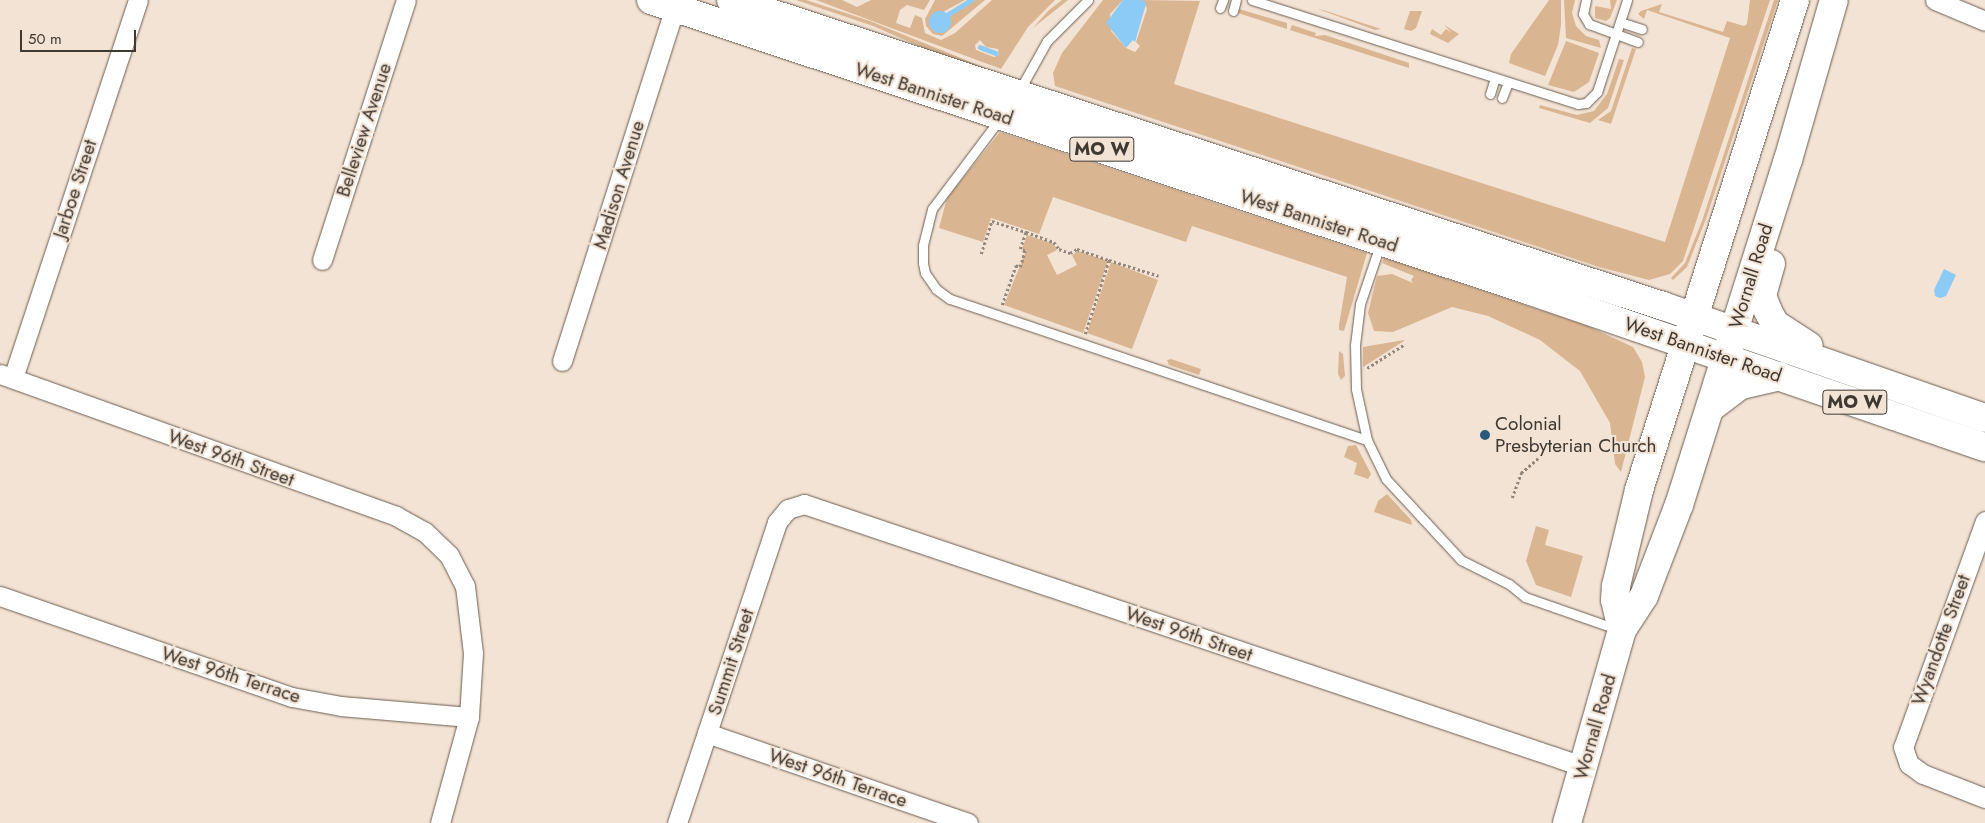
<!DOCTYPE html>
<html>
<head>
<meta charset="utf-8">
<style>
	body { margin:0 }
	#map { position:relative; width:1985px; height:823px; overflow:hidden; background:#f3e3d4; font-family:Jost,sans-serif }
	div>[style] { position:absolute }
	[style*='--x'] { left:calc(var(--x)*1px); top:calc(var(--y)*1px); width:calc(var(--w)*1px); rotate:calc(var(--a)*1deg) }
	.green>* { inset:0; background:#dab592 }
	.water>* { inset:0; background:#8ccbf6 }
	.round { border-radius:50% }
	.stream>* { height:4.5px; margin:-2.25px; padding:0 2.25px; transform-origin:2.25px; border-radius:2.25px; background:#8ccbf6 }
	.path>* { height:2.5px; margin-top:-1.25px; transform-origin:0; background:repeating-linear-gradient(90deg,#93887e 0 2.5px,transparent 0 5px) }
	.roads { filter:drop-shadow(0 0 1px #6b5d50) drop-shadow(0 0 1px #6b5d50) }
	.service>* { height:9px; margin:-4.5px; padding:0 4.5px; transform-origin:4.5px; border-radius:4.5px; background:#fff }
	.minor>* { height:19px; margin:-9.5px; padding:0 9.5px; transform-origin:9.5px; border-radius:9.5px; background:#fff }
	.primary>* { height:28px; margin:-14px; padding:0 14px; transform-origin:14px; border-radius:14px; background:#fff }
	.dots>* { width:14px; height:14px; translate:-50% -50%; box-sizing:border-box; border:2px solid #f3e3d4; border-radius:50% }
	span { translate:-50% -50%; white-space:nowrap; text-align:center; line-height:1.15; -webkit-text-stroke:4px #f3e3d4; paint-order:stroke }
	.shield-label span { padding:1px 4px; background:#f3e3d4; border:1px solid; border-radius:4px; -webkit-text-stroke-width:0 }
	.shield-label { font-size:18px; color:#3f3933; font-weight:700 }
	.street-label { font-size:19px; color:#3f3933 }
	.poi-label { font-size:19px; color:#3f3933 }
	.left { translate:0 -50%; text-align:left }
	.scale { position:absolute; left:20px; top:30px; width:116px; height:22px; box-sizing:border-box; border:2px solid #3f3933; border-top:0; padding-left:6px; font-size:15px; line-height:18px; white-space:nowrap; color:#3f3933; -webkit-text-stroke:4px #f3e3d4; paint-order:stroke }
</style>
</head>
<body>
<div id="map">
	<div class="green">
		<i style="clip-path:polygon(796px 0,806px 0,870px 21px,1000px 74px,951px 60px,873px 26px)"></i>
		<i style="clip-path:polygon(evenodd,816px 0,842px 0,857px 7px,871px 0,930px 0,924px 10px,907px 5px,900px 10px,896px 23px,910px 28px,915px 15px,922px 18px,925px 33px,941px 40px,955px 33px,992px 0,1055px 0,1028px 27px,1001px 69px,816px 0,980px 40px,986px 47px,998px 49px,999px 55px,994px 57px,976px 50px,975px 45px,980px 40px)"></i>
		<i style="clip-path:polygon(935px 0,965px 0,943px 12px,949px 26px,950px 17px,959px 9px,975px 0,985px 0,942px 36px,933px 34px,926px 26px,925px 19px)"></i>
		<i style="clip-path:polygon(1062px 0,1068px 0,1033px 28px,1048px 11px)"></i>
		<i style="clip-path:polygon(1103px 0,1123px 0,1110px 14px,1111px 31px,1126px 48px,1135px 52px,1140px 46px,1136px 42px,1147px 9px,1143px 0,1200px 1px,1174px 84px,1665px 242px,1730px 38px,1647px 10px,1644px 19px,1638px 14px,1641px 11px,1662px 4px,1659px 12px,1723px 32px,1727px 21px,1744px 26px,1747px 24px,1750px 0,1770px 0,1683px 261px,1670px 274px,1649px 280px,1599px 267px,1055px 86px,1053px 73px,1062px 53px)"></i>
		<i style="clip-path:polygon(1549px 0,1561px 0,1561px 25px,1558px 45px,1545px 76px,1509px 63px,1511px 54px)"></i>
		<i style="clip-path:polygon(1564px 0,1575px 0,1572px 13px,1576px 26px,1586px 36px,1599px 40px,1601px 48px,1566px 38px)"></i>
		<i style="clip-path:polygon(1610px 0,1617px 0,1610px 18px,1606px 21px,1595px 18px,1595px 6px,1611px 9px)"></i>
		<i style="clip-path:polygon(1774px 0,1778px 0,1706px 219px,1687px 267px,1673px 280px,1671px 278px,1685px 263px,1702px 221px)"></i>
		<i style="clip-path:polygon(1239px 9px,1287px 23px,1287px 29px,1238px 13px)"></i>
		<i style="clip-path:polygon(1318px 9px,1323px 10px,1381px 29px,1375px 30px)"></i>
		<i style="clip-path:polygon(1410px 11px,1422px 11px,1416px 28px,1411px 31px,1404px 29px)"></i>
		<i style="clip-path:polygon(1292px 25px,1316px 33px,1315px 36px,1325px 35px,1409px 63px,1409px 68px,1290px 30px)"></i>
		<i style="clip-path:polygon(1444px 25px,1459px 34px,1448px 43px,1430px 34px,1432px 29px,1441px 35px,1446px 29px,1452px 33px)"></i>
		<i style="clip-path:polygon(1566px 41px,1599px 53px,1589px 82px,1574px 92px,1548px 85px)"></i>
		<i style="clip-path:polygon(1632px 48px,1636px 49px,1611px 124px,1598px 120px,1611px 111px)"></i>
		<i style="clip-path:polygon(1619px 59px,1624px 60px,1608px 108px,1590px 123px,1539px 108px,1540px 105px,1577px 115px,1594px 111px,1607px 94px)"></i>
		<i style="clip-path:polygon(1000px 132px,1367px 253px,1344px 331px,1339px 330px,1339px 325px,1347px 277px,1192px 226px,1186px 242px,1053px 197px,1039px 234px,991px 218px,983px 242px,939px 228px,947px 198px)"></i>
		<i style="clip-path:polygon(1027px 235px,1054px 244px,1057px 250px,1047px 255px,1057px 275px,1077px 265px,1072px 255px,1078px 251px,1108px 261px,1083px 333px,1004px 305px,1026px 251px,1022px 249px)"></i>
		<i style="clip-path:polygon(1384px 258px,1588px 326px,1633px 347px,1642px 362px,1645px 377px,1621px 472px,1615px 464px,1610px 423px,1580px 371px,1540px 340px,1488px 316px,1452px 307px,1393px 332px,1374px 331px,1368px 313px,1377px 276px,1392px 274px,1413px 283px,1411px 280px,1414px 276px,1382px 263px)"></i>
		<i style="clip-path:polygon(1111px 262px,1158px 280px,1132px 349px,1087px 333px)"></i>
		<i style="clip-path:polygon(1404px 340px,1404px 341px,1363px 367px,1363px 347px)"></i>
		<i style="clip-path:polygon(1339px 351px,1343px 354px,1345px 376px,1341px 380px,1338px 374px)"></i>
		<i style="clip-path:polygon(1171px 359px,1201px 369px,1199px 375px,1169px 365px,1167px 360px)"></i>
		<i style="clip-path:polygon(1356px 445px,1371px 474px,1368px 479px,1354px 474px,1357px 463px,1344px 457px,1348px 446px)"></i>
		<i style="clip-path:polygon(1387px 494px,1411px 520px,1412px 525px,1374px 512px,1378px 501px)"></i>
		<i style="clip-path:polygon(1536px 526px,1549px 530px,1545px 545px,1583px 556px,1571px 597px,1536px 585px,1526px 561px)"></i>
	</div>
	<div class="water">
		<i style="clip-path:polygon(1123px 0,1143px 0,1146px 4px,1135px 42px,1133px 40px,1126px 48px,1106px 23px)"></i>
		<i class="round" style="left:929px;top:11px;width:22px;height:22px"></i>
		<i style="clip-path:polygon(1944px 269px,1956px 275px,1946px 296px,1940px 298px,1935px 296px,1934px 290px)"></i>
	</div>
	<div class="stream">
		<i style="--x:947;--y:15;--w:28;--a:-32"></i>
		<i style="--x:980;--y:47;--w:17;--a:21"></i>
	</div>
	<div class="path">
		<i style="--x:981;--y:254;--w:35;--a:-72"></i>
		<i style="--x:992;--y:221;--w:36;--a:18"></i>
		<i style="--x:1002;--y:305;--w:42;--a:-70.7"></i>
		<i style="--x:1016;--y:265;--w:4;--a:27"></i>
		<i style="--x:1020;--y:267;--w:17;--a:-73"></i>
		<i style="--x:1025;--y:251;--w:5;--a:-158"></i>
		<i style="--x:1020;--y:249;--w:18;--a:-71"></i>
		<i style="--x:1026;--y:232;--w:30;--a:20"></i>
		<i style="--x:1054;--y:242;--w:9;--a:54"></i>
		<i style="--x:1059;--y:249;--w:12;--a:20"></i>
		<i style="--x:1070;--y:253;--w:8;--a:-30"></i>
		<i style="--x:1077;--y:249;--w:34;--a:19"></i>
		<i style="--x:1085;--y:334;--w:78;--a:-72"></i>
		<i style="--x:1109;--y:260;--w:52;--a:17.7"></i>
		<i style="--x:1367;--y:368;--w:45;--a:-32.3"></i>
		<i style="--x:1512;--y:498;--w:27;--a:-70"></i>
		<i style="--x:1521;--y:473;--w:29;--a:-41"></i>
	</div>
	<div class="roads">
		<div class="service">
			<i style="--x:1252;--y:0;--w:342;--a:17.7"></i>
			<i style="--x:1578;--y:104;--w:8;--a:-7"></i>
			<i style="--x:1586;--y:103;--w:16;--a:-45"></i>
			<i style="--x:1597;--y:92;--w:97;--a:-71.9"></i>
			<i style="--x:1586;--y:0;--w:14;--a:102"></i>
			<i style="--x:1583;--y:14;--w:12;--a:59"></i>
			<i style="--x:1589;--y:24;--w:52;--a:20.2"></i>
			<i style="--x:1220;--y:8;--w:9;--a:-69"></i>
			<i style="--x:1233;--y:11;--w:11;--a:-75"></i>
			<i style="--x:1620;--y:22;--w:23;--a:18"></i>
			<i style="--x:1019;--y:91;--w:57;--a:-60.8"></i>
			<i style="--x:1047;--y:41;--w:58;--a:-45"></i>
			<i style="--x:1490;--y:94;--w:17;--a:-73"></i>
			<i style="--x:1502;--y:98;--w:17;--a:-69"></i>
			<i style="--x:999;--y:120;--w:111;--a:127"></i>
			<i style="--x:932;--y:209;--w:38;--a:104"></i>
			<i style="--x:923;--y:246;--w:17;--a:90"></i>
			<i style="--x:923;--y:263;--w:10;--a:79"></i>
			<i style="--x:925;--y:273;--w:19;--a:55"></i>
			<i style="--x:936;--y:289;--w:17;--a:36"></i>
			<i style="--x:950;--y:299;--w:440;--a:18.7"></i>
			<i style="--x:1367;--y:440;--w:43;--a:64"></i>
			<i style="--x:1386;--y:479;--w:110;--a:47.2"></i>
			<i style="--x:1461;--y:560;--w:54;--a:26.6"></i>
			<i style="--x:1509;--y:584;--w:21;--a:39"></i>
			<i style="--x:1525;--y:597;--w:97;--a:19.2"></i>
			<i style="--x:1367;--y:440;--w:52;--a:-102.2"></i>
			<i style="--x:1356;--y:389;--w:44;--a:-91.3"></i>
			<i style="--x:1355;--y:345;--w:41;--a:-83"></i>
			<i style="--x:1360;--y:304;--w:62;--a:-71.3"></i>
		</div>
		<div class="minor">
			<i style="--x:1935;--y:0;--w:54;--a:22.8"></i>
			<i style="--x:322;--y:260;--w:273;--a:-72.1"></i>
			<i style="--x:562;--y:361;--w:379;--a:-72.3"></i>
			<i style="--x:0;--y:374;--w:421;--a:19.7"></i>
			<i style="--x:396;--y:516;--w:33;--a:29"></i>
			<i style="--x:425;--y:532;--w:33;--a:44"></i>
			<i style="--x:449;--y:555;--w:35;--a:63"></i>
			<i style="--x:465;--y:586;--w:67;--a:83.2"></i>
			<i style="--x:473;--y:653;--w:64;--a:93.6"></i>
			<i style="--x:469;--y:717;--w:110;--a:105.3"></i>
			<i style="--x:13;--y:378;--w:398;--a:-71.7"></i>
			<i style="--x:1985;--y:521;--w:240;--a:109.9"></i>
			<i style="--x:1903;--y:747;--w:18;--a:71"></i>
			<i style="--x:1909;--y:764;--w:17;--a:36"></i>
			<i style="--x:1923;--y:774;--w:66;--a:21.2"></i>
			<i style="--x:0;--y:596;--w:309;--a:19.1"></i>
			<i style="--x:292;--y:697;--w:50;--a:10.4"></i>
			<i style="--x:341;--y:706;--w:128;--a:4.9"></i>
			<i style="--x:707;--y:733;--w:276;--a:19"></i>
			<i style="--x:677;--y:823;--w:317;--a:-71.6"></i>
			<i style="--x:777;--y:522;--w:17;--a:-50"></i>
			<i style="--x:788;--y:509;--w:17;--a:-17"></i>
			<i style="--x:804;--y:504;--w:824;--a:18.61"></i>
		</div>
		<div class="primary">
			<i style="--x:651;--y:0;--w:924;--a:18.3"></i>
			<i style="--x:1528;--y:290;--w:483;--a:19"></i>
			<i style="--x:731;--y:0;--w:981;--a:18.18"></i>
			<i style="--x:1663;--y:306;--w:341;--a:19.2"></i>
			<i style="--x:1771;--y:264;--w:33;--a:106"></i>
			<i style="--x:1762;--y:296;--w:16;--a:68"></i>
			<i style="--x:1768;--y:311;--w:15;--a:62"></i>
			<i style="--x:1775;--y:324;--w:40;--a:32.9"></i>
			<i style="--x:1710;--y:408;--w:39;--a:-37"></i>
			<i style="--x:1741;--y:385;--w:40;--a:-13"></i>
			<i style="--x:1622;--y:630;--w:31;--a:-103"></i>
			<i style="--x:1615;--y:600;--w:14;--a:-86"></i>
			<i style="--x:1616;--y:586;--w:99;--a:-76.5"></i>
			<i style="--x:1639;--y:490;--w:514;--a:-72.34"></i>
			<i style="--x:1567;--y:823;--w:201;--a:-74.1"></i>
			<i style="--x:1622;--y:630;--w:40;--a:-57.1"></i>
			<i style="--x:1644;--y:596;--w:97;--a:-69"></i>
			<i style="--x:1679;--y:505;--w:362;--a:-72.5"></i>
			<i style="--x:1788;--y:160;--w:166;--a:-74"></i>
		</div>
	</div>
	<div class="dots">
		<i style="left:1485px;top:435px;background:#2b5a79"></i>
	</div>
	<div class="shield-label">
		<span style="left:1102px;top:149px">MO W</span>
		<span style="left:1855px;top:402px">MO W</span>
	</div>
	<div class="street-label">
		<span style="left:934px;top:94px;rotate:18deg">West Bannister Road</span>
		<span style="left:364px;top:130px;rotate:-72deg">Belleview Avenue</span>
		<span style="left:619px;top:185px;rotate:-73deg">Madison Avenue</span>
		<span style="left:75px;top:189px;rotate:-72deg">Jarboe Street</span>
		<span style="left:1319px;top:221px;rotate:18deg">West Bannister Road</span>
		<span style="left:1751px;top:276px;rotate:-73deg">Wornall Road</span>
		<span style="left:1703px;top:350px;rotate:19deg">West Bannister Road</span>
		<span style="left:231px;top:458px;rotate:20deg">West 96th Street</span>
		<span style="left:1189px;top:634px;rotate:19deg">West 96th Street</span>
		<span style="left:1941px;top:640px;rotate:-70deg">Wyandotte Street</span>
		<span style="left:731px;top:662px;rotate:-72deg">Summit Street</span>
		<span style="left:231px;top:675px;rotate:18deg">West 96th Terrace</span>
		<span style="left:1595px;top:727px;rotate:-74deg">Wornall Road</span>
		<span style="left:838px;top:778px;rotate:19deg">West 96th Terrace</span>
	</div>
	<div class="poi-label">
		<span class="left" style="left:1495px;top:435px">Colonial<br>Presbyterian Church</span>
	</div>
	<div class="scale">50 m</div>
</div>
</body>
</html>
